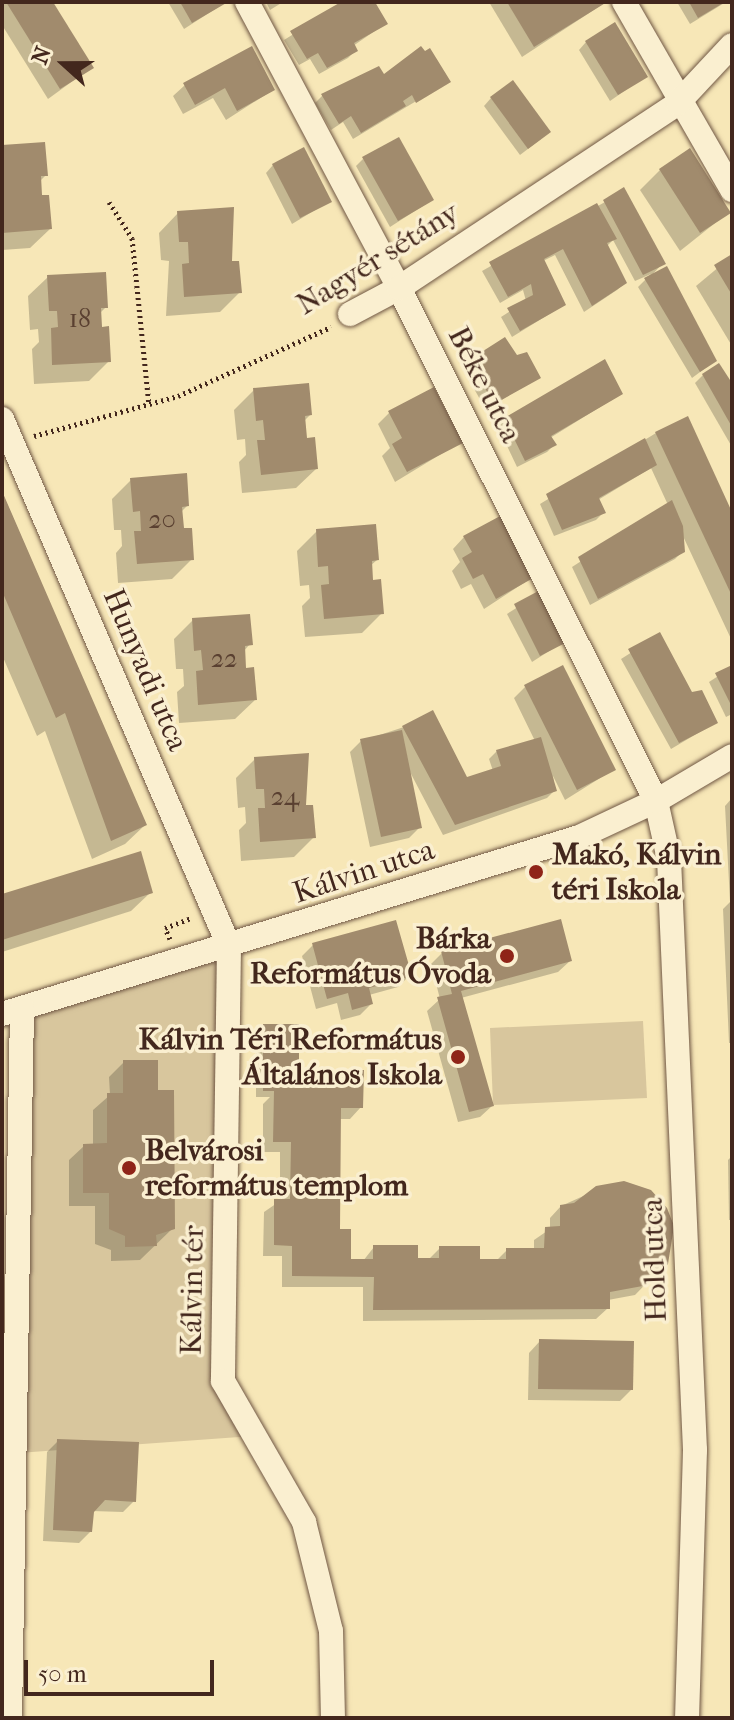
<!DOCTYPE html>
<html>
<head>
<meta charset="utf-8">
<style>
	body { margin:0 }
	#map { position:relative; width:734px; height:1720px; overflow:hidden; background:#f7e7b7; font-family:"IM FELL French Canon",serif }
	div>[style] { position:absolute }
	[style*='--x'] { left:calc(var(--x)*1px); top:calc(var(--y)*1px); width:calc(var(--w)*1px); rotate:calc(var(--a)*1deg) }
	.green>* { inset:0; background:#d8c69d }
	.shadow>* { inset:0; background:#0003 }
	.building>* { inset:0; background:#a18b6d }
	.path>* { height:5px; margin-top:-2.5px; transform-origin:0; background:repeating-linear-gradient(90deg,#43271d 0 2px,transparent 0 6px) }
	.roads { filter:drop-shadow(0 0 2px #705744) drop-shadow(0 0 2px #705744) }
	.street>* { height:24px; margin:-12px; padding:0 12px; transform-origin:12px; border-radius:12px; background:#faefd0 }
	.dots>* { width:22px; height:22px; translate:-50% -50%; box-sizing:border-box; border:4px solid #faefd0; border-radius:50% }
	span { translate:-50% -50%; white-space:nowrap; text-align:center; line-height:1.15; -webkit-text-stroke:7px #faefd0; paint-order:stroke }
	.number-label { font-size:26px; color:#5a4031 }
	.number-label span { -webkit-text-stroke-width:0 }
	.street-label { font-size:30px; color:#43271d }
	.poi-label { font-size:30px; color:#43271d; font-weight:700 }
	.left { translate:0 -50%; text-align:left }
	.right { translate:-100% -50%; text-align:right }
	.frame { position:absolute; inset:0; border:4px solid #43271d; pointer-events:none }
	.north { position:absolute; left:24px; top:24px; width:80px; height:80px; -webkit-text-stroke:6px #faefd0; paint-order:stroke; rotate:291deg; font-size:22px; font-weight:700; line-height:32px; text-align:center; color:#43271d }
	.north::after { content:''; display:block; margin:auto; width:28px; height:36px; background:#43271d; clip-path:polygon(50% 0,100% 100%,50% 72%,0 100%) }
	.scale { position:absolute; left:24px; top:1660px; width:190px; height:36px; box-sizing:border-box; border:4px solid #43271d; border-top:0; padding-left:10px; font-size:24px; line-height:28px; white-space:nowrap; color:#43271d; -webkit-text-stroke:6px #faefd0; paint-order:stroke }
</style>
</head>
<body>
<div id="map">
	<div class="green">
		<i style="clip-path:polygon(229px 946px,223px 1380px,253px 1436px,18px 1453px,22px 1008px)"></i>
		<i style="clip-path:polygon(643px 1021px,647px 1098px,493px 1105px,490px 1028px)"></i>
	</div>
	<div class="shadow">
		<i style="clip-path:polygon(2px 2px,51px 2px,92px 67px,48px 99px,2px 25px)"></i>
		<i style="clip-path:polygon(168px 2px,226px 2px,184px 29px)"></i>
		<i style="clip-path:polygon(266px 2px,283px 2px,270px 10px)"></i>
		<i style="clip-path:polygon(345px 2px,373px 2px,385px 24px,353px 46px,356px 50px,348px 58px,319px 74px,310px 59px,299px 65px,284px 40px)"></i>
		<i style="clip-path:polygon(489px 2px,606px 2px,522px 57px)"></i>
		<i style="clip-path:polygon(677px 2px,726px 2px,690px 24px)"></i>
		<i style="clip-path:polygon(586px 42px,646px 76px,610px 101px,579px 50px)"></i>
		<i style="clip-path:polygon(383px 77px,448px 82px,353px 139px,343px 122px,331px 130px,315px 103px,322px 96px)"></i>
		<i style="clip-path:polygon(185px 85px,273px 90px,226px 120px,213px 98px,183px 114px,173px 96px)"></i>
		<i style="clip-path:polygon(491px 98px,541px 139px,520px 155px,484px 106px)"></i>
		<i style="clip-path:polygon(2px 147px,46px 175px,39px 182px,40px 198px,50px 229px,30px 248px,2px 250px)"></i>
		<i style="clip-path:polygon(363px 159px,432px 200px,390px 227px,356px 166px)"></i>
		<i style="clip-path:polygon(273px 165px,330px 201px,292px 224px,266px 173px)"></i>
		<i style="clip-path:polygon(660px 170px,729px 212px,680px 251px,640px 190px)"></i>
		<i style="clip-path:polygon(605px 202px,663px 263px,651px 276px,715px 361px,692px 378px,638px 287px,651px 274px,635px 281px,613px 240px,607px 246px,625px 283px,617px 290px,584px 312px,555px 255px,543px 261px,564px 305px,512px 337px,501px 317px,526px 301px,523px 290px,500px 303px,482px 271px)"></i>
		<i style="clip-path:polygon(178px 213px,230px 264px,240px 292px,220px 312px,166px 316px,169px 261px,161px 260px,159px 233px)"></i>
		<i style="clip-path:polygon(732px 256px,732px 346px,696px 286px)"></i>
		<i style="clip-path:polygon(48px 277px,106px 307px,99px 314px,109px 361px,89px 381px,34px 384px,32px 349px,39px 342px,38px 329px,30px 330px,28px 296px)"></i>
		<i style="clip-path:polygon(516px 358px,538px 377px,486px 410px,463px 369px,471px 362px)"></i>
		<i style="clip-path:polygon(703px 375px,732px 387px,732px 447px,695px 383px)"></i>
		<i style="clip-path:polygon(254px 390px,310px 415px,304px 421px,305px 440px,316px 469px,296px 488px,242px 493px,239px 462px,246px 455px,245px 439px,237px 440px,234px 410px)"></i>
		<i style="clip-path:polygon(621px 394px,550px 438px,554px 445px,547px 452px,517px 467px,498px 427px,505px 419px)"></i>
		<i style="clip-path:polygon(389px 413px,461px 442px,395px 482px,382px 456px,390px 448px,378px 424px)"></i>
		<i style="clip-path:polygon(656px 433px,732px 517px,732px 641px,682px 534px,683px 551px,675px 559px,590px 605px,572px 567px,668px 505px,651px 468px,598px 500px,604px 512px,596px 520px,554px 536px,540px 504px)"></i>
		<i style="clip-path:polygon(131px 480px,187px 506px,181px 512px,182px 530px,192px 559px,172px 579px,118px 583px,116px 553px,122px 546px,121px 530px,114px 530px,112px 499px)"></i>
		<i style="clip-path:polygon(2px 492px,145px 825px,125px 844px,92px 859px,45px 731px,37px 736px,2px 655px)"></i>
		<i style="clip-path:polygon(317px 531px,377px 560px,370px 566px,371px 582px,382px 613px,362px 633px,305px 637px,302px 606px,310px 598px,309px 585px,300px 586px,297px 551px)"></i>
		<i style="clip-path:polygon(464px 537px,533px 577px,484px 609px,471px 584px,461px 589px,452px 571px,460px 562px,453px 549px)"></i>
		<i style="clip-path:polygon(543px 591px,568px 639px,532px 662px,507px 614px)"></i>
		<i style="clip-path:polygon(193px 620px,250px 644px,243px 652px,244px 670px,255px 700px,235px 719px,179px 723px,177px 692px,184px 686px,183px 669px,176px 669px,174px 639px)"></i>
		<i style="clip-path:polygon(659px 635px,691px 694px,715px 723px,671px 749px,621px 659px)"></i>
		<i style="clip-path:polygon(732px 667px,732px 714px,726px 717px,709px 682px)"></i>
		<i style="clip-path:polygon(525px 687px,613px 770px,565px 800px,553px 776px,555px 790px,547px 798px,443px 835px,410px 772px,420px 827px,409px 838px,370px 847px,350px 752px,361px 741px,404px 727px,466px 779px,493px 771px,489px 759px,497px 751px,535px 741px,514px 698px)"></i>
		<i style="clip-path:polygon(307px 755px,305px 808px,314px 837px,294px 857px,241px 861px,239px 830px,246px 823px,245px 807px,238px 808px,236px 778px,255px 759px)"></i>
		<i style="clip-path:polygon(732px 798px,732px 1043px,729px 1043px,723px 909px,730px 902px,725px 806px)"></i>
		<i style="clip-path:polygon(151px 892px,131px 911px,2px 952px,2px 897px)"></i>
		<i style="clip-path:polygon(313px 945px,409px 976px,398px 987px,369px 995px,371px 1004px,360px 1015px,341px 1020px,337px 1003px,316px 1009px,302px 956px)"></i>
		<i style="clip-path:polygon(442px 953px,570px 961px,558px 972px,461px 998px,492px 1106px,480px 1117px,458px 1122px,427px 1011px,440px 999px,431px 964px)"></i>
		<i style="clip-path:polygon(264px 1026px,297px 1072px,361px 1107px,350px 1119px,339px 1119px,338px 1231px,348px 1261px,363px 1261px,374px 1247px,416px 1260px,428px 1260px,440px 1248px,478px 1261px,496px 1261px,507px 1250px,534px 1250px,534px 1240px,550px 1229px,550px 1218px,561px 1206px,610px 1184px,666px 1263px,635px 1295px,608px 1300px,608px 1308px,596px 1319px,363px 1321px,363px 1287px,282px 1287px,282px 1256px,263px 1256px,264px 1212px,280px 1201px,280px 1152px,263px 1152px,263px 1104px,270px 1097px,256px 1097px,256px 1034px)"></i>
		<i style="clip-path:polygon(732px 1052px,732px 1085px,730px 1085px,730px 1054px)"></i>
		<i style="clip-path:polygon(124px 1062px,156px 1092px,173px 1228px,140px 1260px,111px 1261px,111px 1250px,95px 1244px,95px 1206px,69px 1206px,69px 1160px,84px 1146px,93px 1146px,93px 1110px,110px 1095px,109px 1077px)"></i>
		<i style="clip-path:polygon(732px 1156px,732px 1220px,729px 1220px,728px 1160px)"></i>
		<i style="clip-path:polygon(540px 1341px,631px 1390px,620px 1401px,528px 1400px,529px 1353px)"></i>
		<i style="clip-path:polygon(58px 1441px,134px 1501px,123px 1512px,92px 1511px,91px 1531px,79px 1543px,43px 1541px,47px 1452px)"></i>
	</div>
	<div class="building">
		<i style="clip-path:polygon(6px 2px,53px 2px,94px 68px,60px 89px)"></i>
		<i style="clip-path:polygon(180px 2px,228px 2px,192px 23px)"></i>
		<i style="clip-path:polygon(341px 2px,375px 2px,388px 24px,354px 43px,358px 51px,327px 68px,318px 53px,307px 59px,290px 31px)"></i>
		<i style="clip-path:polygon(507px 2px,607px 2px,534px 47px)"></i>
		<i style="clip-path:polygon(689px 2px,725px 2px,698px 18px)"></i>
		<i style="clip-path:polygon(615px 22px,648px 77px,618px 95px,585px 41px)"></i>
		<i style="clip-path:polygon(252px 46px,275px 90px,237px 111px,225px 88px,195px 105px,183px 83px)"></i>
		<i style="clip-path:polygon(421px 46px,425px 51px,430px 48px,451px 82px,416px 103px,412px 95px,403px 101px,406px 106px,361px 133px,351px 116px,339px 124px,321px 94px,379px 66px,384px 74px)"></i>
		<i style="clip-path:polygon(513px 80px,551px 132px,528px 149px,490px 97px)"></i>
		<i style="clip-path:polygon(399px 137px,434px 200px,398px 221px,362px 157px)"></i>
		<i style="clip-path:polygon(45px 142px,48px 176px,41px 176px,42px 195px,49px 195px,52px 229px,2px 233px,2px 145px)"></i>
		<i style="clip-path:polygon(304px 147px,332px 202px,300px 218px,272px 164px)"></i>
		<i style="clip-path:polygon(690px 148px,731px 213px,700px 233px,659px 169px)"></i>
		<i style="clip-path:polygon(624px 187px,666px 264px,643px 275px,603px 200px)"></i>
		<i style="clip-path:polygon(597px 203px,617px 239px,607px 243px,627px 283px,592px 306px,563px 249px,544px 259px,566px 305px,520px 331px,507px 308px,533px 295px,531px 284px,508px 297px,489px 262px)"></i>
		<i style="clip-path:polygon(234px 207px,232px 261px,239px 261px,242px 293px,184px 297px,182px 264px,189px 263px,188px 242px,179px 242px,177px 211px)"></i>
		<i style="clip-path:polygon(732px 254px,732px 295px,714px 265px)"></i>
		<i style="clip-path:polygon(667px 266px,717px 361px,700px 372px,644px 278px)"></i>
		<i style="clip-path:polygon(106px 272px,108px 308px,101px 308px,102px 327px,109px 326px,111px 362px,52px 365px,51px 328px,58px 327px,57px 311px,49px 311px,47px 275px)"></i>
		<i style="clip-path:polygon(505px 337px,517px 355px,527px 352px,541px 378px,494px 404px,469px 360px)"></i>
		<i style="clip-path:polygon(605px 359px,623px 394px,551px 436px,557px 445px,525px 461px,504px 418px)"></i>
		<i style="clip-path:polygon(719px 363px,732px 383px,732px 427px,702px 374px)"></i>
		<i style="clip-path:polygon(309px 383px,312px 415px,305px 416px,307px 438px,315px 437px,318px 469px,261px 475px,257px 440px,265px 440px,263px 420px,256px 421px,253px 388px)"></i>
		<i style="clip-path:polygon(434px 387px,463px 443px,407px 472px,392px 444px,402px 438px,388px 411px)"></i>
		<i style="clip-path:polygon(688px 416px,732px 512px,732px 596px,655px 432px)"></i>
		<i style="clip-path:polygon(645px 438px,657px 465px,599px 498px,606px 513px,562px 530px,546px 494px)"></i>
		<i style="clip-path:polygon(187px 473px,189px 506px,182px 507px,184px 528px,192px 528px,194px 560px,137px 564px,134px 531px,141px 531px,140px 511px,133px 512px,130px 478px)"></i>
		<i style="clip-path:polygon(2px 491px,147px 825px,111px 841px,65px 713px,56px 718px,2px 591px)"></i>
		<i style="clip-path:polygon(672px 500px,683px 526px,685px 552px,598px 599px,578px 557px)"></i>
		<i style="clip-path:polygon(502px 515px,535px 577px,496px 599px,483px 574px,473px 579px,462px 558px,472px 552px,463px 536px)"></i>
		<i style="clip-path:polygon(376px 524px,379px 560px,372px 561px,373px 580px,381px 579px,384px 614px,324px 619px,321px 585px,329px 584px,328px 566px,318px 567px,316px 529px)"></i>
		<i style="clip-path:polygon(544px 588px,571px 640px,540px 656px,514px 604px)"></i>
		<i style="clip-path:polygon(250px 614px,253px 645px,245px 646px,246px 668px,254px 667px,257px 700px,198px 705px,196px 671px,203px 670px,201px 650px,194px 651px,192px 618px)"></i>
		<i style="clip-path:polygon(660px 632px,692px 692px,702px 690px,718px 723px,679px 743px,628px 649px)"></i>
		<i style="clip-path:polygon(563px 665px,616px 770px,577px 790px,524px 685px)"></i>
		<i style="clip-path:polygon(732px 665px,732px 707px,715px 673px)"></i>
		<i style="clip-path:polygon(433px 710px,467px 777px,501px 766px,496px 750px,541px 737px,557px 791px,455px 825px,402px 726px)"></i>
		<i style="clip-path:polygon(402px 730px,422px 828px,381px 837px,360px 739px)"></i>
		<i style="clip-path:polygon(309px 753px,306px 805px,313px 805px,316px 838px,260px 842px,258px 808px,265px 808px,264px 789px,256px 789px,254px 757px)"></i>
		<i style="clip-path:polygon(141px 851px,153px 893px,2px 940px,2px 894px)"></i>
		<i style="clip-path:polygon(561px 919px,572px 961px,461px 991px,494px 1106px,469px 1112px,437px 997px,452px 994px,441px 951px)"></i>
		<i style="clip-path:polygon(396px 920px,412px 976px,369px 988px,373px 1004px,352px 1010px,348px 993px,327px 999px,312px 943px)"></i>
		<i style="clip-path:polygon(263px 1024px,299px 1024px,299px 1070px,364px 1070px,363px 1108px,341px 1108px,340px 1229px,351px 1229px,351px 1259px,373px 1259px,373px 1245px,418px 1245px,418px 1258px,439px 1258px,439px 1246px,480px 1246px,480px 1259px,506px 1259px,506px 1248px,544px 1248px,545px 1227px,560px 1226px,560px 1205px,574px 1203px,596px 1186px,624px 1181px,651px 1190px,667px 1208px,674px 1226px,668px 1264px,648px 1285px,610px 1292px,610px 1309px,373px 1310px,374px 1277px,292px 1276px,292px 1246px,274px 1245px,274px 1199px,290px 1199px,291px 1142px,273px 1142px,274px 1091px,263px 1091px)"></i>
		<i style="clip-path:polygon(123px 1060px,158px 1060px,158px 1090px,174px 1090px,175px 1229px,156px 1235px,157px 1246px,125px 1247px,125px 1236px,109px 1229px,109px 1193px,83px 1193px,83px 1144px,107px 1143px,107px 1093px,123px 1093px)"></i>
		<i style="clip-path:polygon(539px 1339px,634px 1341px,633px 1390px,538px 1389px)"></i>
		<i style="clip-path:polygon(57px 1439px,139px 1442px,136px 1502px,105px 1500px,94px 1512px,92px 1532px,53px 1530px)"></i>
	</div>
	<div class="path">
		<i style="--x:109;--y:202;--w:43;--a:57.4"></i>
		<i style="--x:132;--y:238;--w:167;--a:84.2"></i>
		<i style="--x:34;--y:436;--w:149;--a:-15.5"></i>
		<i style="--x:178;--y:396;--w:168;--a:-24.3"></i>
		<i style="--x:170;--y:939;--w:12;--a:-114"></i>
		<i style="--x:165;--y:928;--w:28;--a:-21"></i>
	</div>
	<div class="roads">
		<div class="street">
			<i style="--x:247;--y:2;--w:324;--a:62"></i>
			<i style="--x:399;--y:288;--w:574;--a:63.39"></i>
			<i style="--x:656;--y:801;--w:59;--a:77.4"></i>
			<i style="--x:669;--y:859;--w:592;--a:87.48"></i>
			<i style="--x:695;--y:1450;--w:268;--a:91.7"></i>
			<i style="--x:624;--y:2;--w:217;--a:60.1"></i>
			<i style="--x:350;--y:314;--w:55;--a:-28"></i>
			<i style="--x:399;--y:288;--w:335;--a:-33.5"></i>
			<i style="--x:678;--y:103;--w:79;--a:-47"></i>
			<i style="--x:2;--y:419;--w:574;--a:66.7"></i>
			<i style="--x:229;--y:946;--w:435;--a:90.8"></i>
			<i style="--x:223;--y:1381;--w:163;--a:60.1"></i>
			<i style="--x:304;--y:1522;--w:112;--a:76.1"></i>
			<i style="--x:331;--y:1631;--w:87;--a:88.7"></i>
			<i style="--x:2;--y:1014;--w:604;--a:-17.05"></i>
			<i style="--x:579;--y:837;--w:85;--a:-25.1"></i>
			<i style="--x:656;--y:801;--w:88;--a:-30.6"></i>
			<i style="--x:10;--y:1718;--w:710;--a:-89.03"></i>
		</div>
	</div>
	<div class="dots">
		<i style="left:536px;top:872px;background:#8f2418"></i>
		<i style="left:507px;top:956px;background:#8f2418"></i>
		<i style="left:458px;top:1057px;background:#8f2418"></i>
		<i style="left:129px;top:1168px;background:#8f2418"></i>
	</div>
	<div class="number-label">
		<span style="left:80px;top:319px">18</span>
		<span style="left:162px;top:520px">20</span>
		<span style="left:224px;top:659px">22</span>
		<span style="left:285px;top:797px">24</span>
	</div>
	<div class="street-label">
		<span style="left:378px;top:259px;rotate:-32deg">Nagyér sétány</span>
		<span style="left:484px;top:385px;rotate:63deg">Béke utca</span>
		<span style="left:145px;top:670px;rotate:67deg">Hunyadi utca</span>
		<span style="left:364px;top:872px;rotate:-18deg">Kálvin utca</span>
		<span style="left:655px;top:1260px;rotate:-92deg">Hold utca</span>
		<span style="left:193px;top:1290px;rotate:-89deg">Kálvin tér</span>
	</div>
	<div class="poi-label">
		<span class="left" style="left:552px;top:872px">Makó, Kálvin<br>téri Iskola</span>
		<span class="right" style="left:491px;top:956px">Bárka<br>Református Óvoda</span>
		<span class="right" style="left:442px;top:1057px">Kálvin Téri Református<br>Általános Iskola</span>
		<span class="left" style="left:145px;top:1168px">Belvárosi<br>református templom</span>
	</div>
	<div class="frame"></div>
	<div class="north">N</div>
	<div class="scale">50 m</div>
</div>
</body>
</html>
